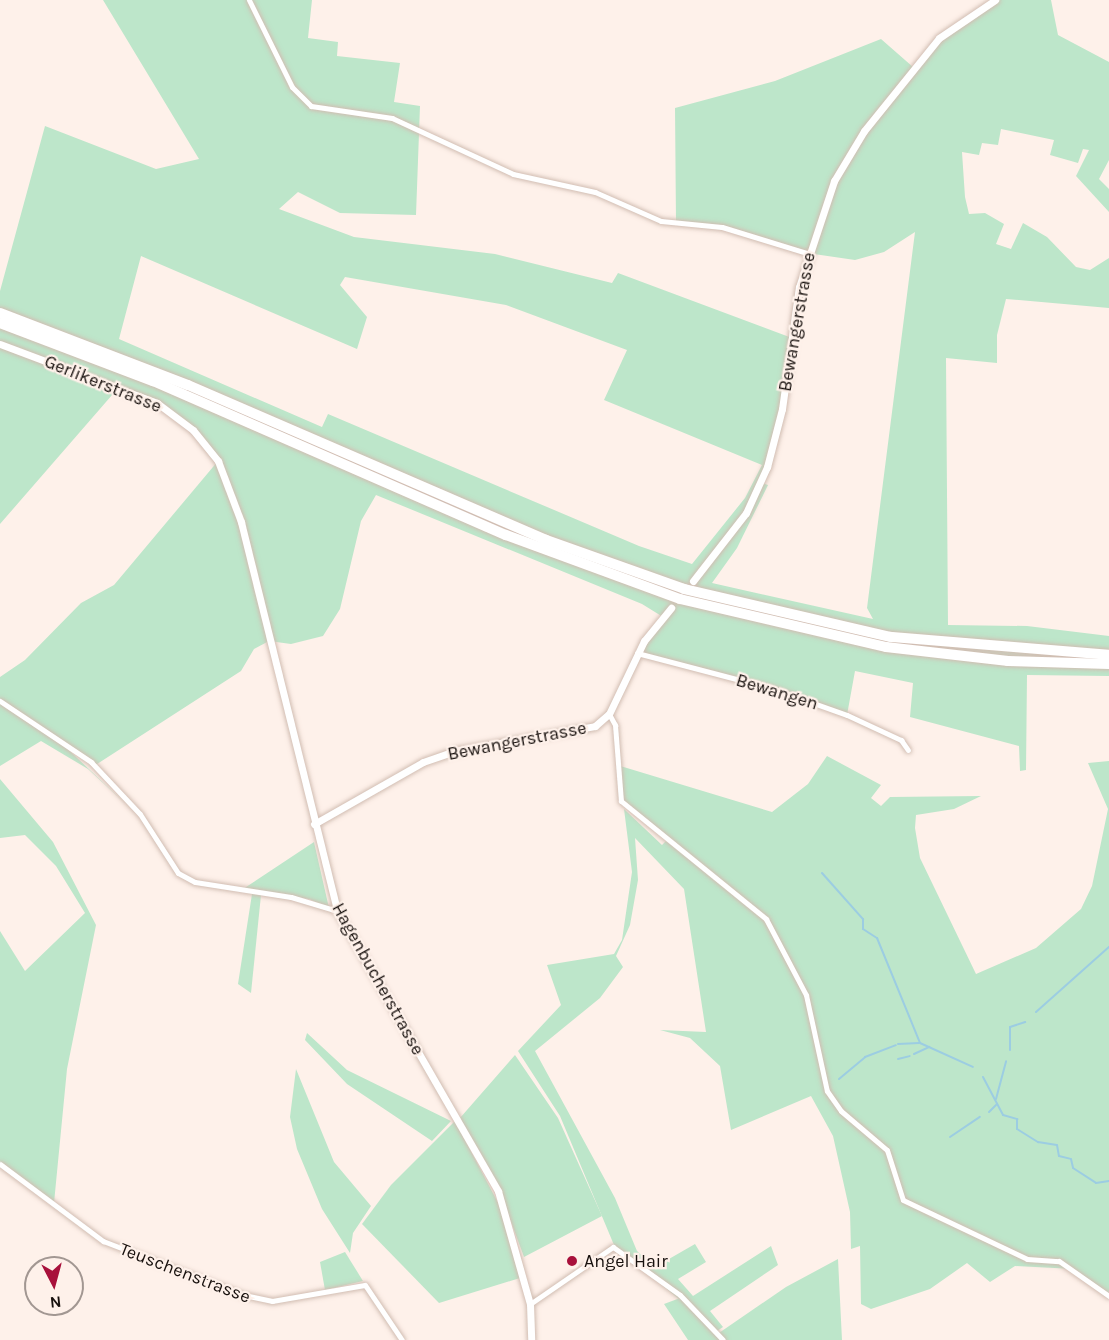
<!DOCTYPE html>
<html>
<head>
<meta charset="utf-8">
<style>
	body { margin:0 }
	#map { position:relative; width:1109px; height:1340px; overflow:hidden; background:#fef1ea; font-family:Karla,sans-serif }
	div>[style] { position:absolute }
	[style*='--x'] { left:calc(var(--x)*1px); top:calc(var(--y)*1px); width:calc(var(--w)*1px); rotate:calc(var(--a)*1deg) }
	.green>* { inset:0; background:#bde6ca }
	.stream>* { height:2px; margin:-1px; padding:0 1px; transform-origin:1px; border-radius:1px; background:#9ccde2 }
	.roads { filter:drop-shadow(0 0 2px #d1bdb2) drop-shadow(0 0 2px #d1bdb2) }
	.minor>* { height:5px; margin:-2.5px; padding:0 2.5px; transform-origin:2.5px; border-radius:2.5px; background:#fff }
	.tertiary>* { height:7px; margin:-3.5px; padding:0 3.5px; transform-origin:3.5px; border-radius:3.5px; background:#fff }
	.motorway>* { height:10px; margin:-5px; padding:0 5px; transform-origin:5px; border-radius:5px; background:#fff }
	.dots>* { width:16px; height:16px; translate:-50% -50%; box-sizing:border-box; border:3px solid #fef1ea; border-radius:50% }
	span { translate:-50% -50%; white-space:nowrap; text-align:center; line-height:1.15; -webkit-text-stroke:4.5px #fef1ea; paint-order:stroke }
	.street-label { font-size:18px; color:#17100d }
	.poi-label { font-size:18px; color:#17100d }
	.left { translate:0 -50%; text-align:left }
	.north { position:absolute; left:24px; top:1256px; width:60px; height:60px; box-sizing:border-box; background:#fef1ea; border:2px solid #a29792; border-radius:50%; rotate:174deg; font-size:16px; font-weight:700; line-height:24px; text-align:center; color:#17100d }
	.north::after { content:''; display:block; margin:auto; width:21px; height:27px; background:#a8103b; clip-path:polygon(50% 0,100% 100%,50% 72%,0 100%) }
</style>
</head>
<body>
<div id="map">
	<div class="green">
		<i style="clip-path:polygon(evenodd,103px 0,312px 0,308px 38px,338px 42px,337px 56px,400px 63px,394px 102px,420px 106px,416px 215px,340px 213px,298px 192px,279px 209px,354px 237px,495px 254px,612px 283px,618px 273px,792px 338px,782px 409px,762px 483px,768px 485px,737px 548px,712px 583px,873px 619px,867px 608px,915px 232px,884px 252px,855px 260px,807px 253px,722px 227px,676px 223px,675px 108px,775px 81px,881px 39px,913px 67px,939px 38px,995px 0,1051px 0,1058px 35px,1109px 62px,1109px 160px,1099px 179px,1109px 189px,1109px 212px,1076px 176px,1089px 150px,1083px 149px,1078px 163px,1050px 155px,1054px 140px,1001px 129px,998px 145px,982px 143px,979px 155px,962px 152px,965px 197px,969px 214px,985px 213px,1004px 224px,996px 244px,1011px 249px,1023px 223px,1047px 237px,1076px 267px,1090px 270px,1109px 258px,1109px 308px,1006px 299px,997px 335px,997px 363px,946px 358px,948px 625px,1027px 626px,1109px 636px,1109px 676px,1027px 675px,1026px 770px,1020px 771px,1019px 746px,910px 717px,913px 683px,855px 671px,847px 715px,774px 689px,637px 653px,663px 617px,642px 604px,376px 495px,361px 521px,340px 609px,323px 636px,291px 644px,269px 641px,254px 649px,241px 671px,94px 766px,55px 737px,130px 808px,88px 769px,41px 741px,0 766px,0 677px,25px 660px,81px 603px,114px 585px,218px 461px,176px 415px,119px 387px,0 524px,0 291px,45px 126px,156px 169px,199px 159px,103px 0,141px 256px,357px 349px,367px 317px,340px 285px,345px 277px,506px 305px,627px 350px,604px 400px,762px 465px,745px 498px,692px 564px,639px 546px,328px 414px,322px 427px,119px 339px,141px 256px)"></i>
		<i style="clip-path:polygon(827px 756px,881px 785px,871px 798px,881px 806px,890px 797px,981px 796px,954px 809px,916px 815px,915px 828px,920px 858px,976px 974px,1036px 948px,1081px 909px,1092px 886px,1108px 809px,1088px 763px,1109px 761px,1109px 1296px,1074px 1269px,1015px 1266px,990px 1282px,967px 1263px,930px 1289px,871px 1309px,861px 1304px,860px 1246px,851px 1249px,850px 1212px,833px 1136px,811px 1096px,731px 1130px,720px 1066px,690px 1038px,660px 1030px,706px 1032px,684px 889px,635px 838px,638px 880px,630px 925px,616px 956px,623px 967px,600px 998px,535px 1051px,615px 1198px,637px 1251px,655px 1267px,695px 1244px,706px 1262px,678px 1279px,693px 1296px,771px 1246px,778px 1265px,710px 1311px,723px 1327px,717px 1331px,614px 1245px,560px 1116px,518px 1051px,561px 1005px,547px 965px,614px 954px,622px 940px,632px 872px,624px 809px,662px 845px,666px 841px,683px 855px,621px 801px,617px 765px,772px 812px,808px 784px)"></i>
		<i style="clip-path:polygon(0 779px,53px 842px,96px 925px,67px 1069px,54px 1203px,0 1163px,0 931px,25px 971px,85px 913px,56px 866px,25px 835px,0 838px)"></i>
		<i style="clip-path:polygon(314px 842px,329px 908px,309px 899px,243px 889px)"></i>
		<i style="clip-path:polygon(252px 894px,261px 895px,251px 993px,238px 984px)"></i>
		<i style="clip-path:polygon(307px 1033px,347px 1070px,451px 1121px,432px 1141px,347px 1084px,305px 1040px)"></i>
		<i style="clip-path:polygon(515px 1055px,558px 1118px,602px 1216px,524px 1257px,499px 1189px,460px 1118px)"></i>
		<i style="clip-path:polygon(296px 1069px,334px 1162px,371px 1206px,353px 1233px,350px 1253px,322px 1209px,297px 1149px,290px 1117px)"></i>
		<i style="clip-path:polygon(455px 1121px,505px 1216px,520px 1278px,439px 1303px,362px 1224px,391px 1185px)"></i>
		<i style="clip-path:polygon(345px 1252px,363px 1281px,325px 1290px,320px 1262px)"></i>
		<i style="clip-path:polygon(838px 1259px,842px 1340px,688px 1340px,664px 1304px,680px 1298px,716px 1335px,786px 1287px)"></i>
	</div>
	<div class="stream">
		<i style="--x:822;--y:873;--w:62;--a:48.3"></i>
		<i style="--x:863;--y:919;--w:10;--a:90"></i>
		<i style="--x:863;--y:929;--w:17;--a:33"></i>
		<i style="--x:877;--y:938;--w:113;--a:67.7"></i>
		<i style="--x:920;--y:1043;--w:58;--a:24.4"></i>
		<i style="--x:1036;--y:1012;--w:98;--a:-41.7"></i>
		<i style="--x:898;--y:1044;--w:21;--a:-3"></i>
		<i style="--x:1010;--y:1050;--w:23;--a:-90"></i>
		<i style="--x:1010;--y:1027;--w:16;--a:-18"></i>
		<i style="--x:914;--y:1054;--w:17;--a:-25"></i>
		<i style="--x:898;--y:1059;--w:12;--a:-14"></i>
		<i style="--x:983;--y:1077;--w:43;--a:62.2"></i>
		<i style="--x:1003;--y:1115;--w:15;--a:16"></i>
		<i style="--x:1017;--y:1119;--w:10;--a:90"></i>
		<i style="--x:1017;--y:1129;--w:25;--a:32"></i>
		<i style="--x:1038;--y:1142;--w:19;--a:9"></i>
		<i style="--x:1057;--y:1145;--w:11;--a:80"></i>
		<i style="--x:1059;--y:1156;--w:12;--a:14"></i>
		<i style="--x:1071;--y:1159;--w:9;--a:77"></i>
		<i style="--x:1073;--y:1168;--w:27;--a:33"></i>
		<i style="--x:1096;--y:1183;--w:13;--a:-9"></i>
		<i style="--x:839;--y:1079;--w:34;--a:-40"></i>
		<i style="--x:865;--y:1057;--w:33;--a:-21"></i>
		<i style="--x:996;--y:1099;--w:39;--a:-75"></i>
		<i style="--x:989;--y:1112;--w:11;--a:-45"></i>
		<i style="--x:950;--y:1137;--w:36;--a:-34"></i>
	</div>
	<div class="roads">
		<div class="minor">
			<i style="--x:249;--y:0;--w:97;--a:63.7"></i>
			<i style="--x:292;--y:87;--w:27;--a:45"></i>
			<i style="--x:311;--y:106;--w:82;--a:8.4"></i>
			<i style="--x:392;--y:118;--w:133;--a:24.8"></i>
			<i style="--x:513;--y:174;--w:84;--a:12.4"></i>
			<i style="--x:595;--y:192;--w:72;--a:23.7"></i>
			<i style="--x:661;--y:221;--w:61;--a:5.6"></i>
			<i style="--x:722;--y:227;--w:89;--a:17"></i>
			<i style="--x:637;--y:653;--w:142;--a:14.7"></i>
			<i style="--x:774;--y:689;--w:77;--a:19.6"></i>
			<i style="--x:847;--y:715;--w:60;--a:24.8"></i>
			<i style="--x:901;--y:740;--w:12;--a:55"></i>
			<i style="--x:0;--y:701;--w:110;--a:33.8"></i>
			<i style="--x:91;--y:762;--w:71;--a:46.7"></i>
			<i style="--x:140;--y:814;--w:70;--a:57.2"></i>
			<i style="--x:178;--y:873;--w:19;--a:28"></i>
			<i style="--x:195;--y:882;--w:97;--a:8.9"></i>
			<i style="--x:291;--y:897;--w:48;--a:16.9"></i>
			<i style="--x:609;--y:714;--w:13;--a:61"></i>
			<i style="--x:615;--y:725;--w:76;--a:85.5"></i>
			<i style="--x:621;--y:801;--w:187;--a:39.1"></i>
			<i style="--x:766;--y:919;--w:86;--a:62.2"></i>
			<i style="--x:806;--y:995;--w:98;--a:77.7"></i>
			<i style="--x:827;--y:1091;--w:24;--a:55"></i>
			<i style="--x:841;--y:1111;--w:60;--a:40.3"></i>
			<i style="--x:887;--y:1150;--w:52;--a:72.3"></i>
			<i style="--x:903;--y:1200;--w:137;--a:25.4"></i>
			<i style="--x:1027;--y:1259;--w:32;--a:4"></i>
			<i style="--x:1059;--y:1261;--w:61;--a:35"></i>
			<i style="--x:0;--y:1164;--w:129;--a:36.8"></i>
			<i style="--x:103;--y:1241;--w:151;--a:21"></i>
			<i style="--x:244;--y:1295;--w:29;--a:12"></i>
			<i style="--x:272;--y:1301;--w:94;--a:-9.8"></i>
			<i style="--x:365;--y:1285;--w:66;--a:56.1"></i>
			<i style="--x:530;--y:1304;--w:101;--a:-34.5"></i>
			<i style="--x:613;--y:1247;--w:82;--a:35.6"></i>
			<i style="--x:680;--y:1295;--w:62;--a:46.3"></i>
		</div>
		<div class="tertiary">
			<i style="--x:0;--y:344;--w:168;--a:20.6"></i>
			<i style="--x:157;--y:403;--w:45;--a:36.9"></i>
			<i style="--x:193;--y:430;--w:40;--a:51"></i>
			<i style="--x:218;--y:461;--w:65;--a:69.3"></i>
			<i style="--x:241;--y:522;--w:401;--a:76.1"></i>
			<i style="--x:337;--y:911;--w:323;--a:60.1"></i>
			<i style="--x:498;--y:1191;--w:117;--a:74.2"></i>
			<i style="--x:530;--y:1304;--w:36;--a:88"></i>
			<i style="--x:693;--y:581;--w:86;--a:-52.1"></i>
			<i style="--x:746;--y:513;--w:51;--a:-65.5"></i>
			<i style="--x:767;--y:467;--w:60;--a:-75.5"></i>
			<i style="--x:782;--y:409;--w:123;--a:-82.1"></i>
			<i style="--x:799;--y:287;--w:112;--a:-71.7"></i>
			<i style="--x:834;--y:181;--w:58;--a:-59"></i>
			<i style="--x:864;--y:131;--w:119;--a:-51.1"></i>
			<i style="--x:939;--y:38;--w:68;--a:-34.2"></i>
			<i style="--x:314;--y:824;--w:125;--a:-29.6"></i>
			<i style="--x:423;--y:762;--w:34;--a:-19"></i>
			<i style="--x:455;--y:751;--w:142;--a:-10.1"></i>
			<i style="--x:595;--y:726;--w:18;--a:-41"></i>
			<i style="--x:609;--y:714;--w:81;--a:-64.4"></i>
			<i style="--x:644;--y:641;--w:43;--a:-50.7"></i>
		</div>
		<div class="motorway">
			<i style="--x:0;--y:313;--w:201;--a:21"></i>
			<i style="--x:188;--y:385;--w:390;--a:23.4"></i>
			<i style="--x:546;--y:540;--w:146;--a:19.5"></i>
			<i style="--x:684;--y:589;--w:212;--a:13.1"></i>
			<i style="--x:891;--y:637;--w:219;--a:4.7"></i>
			<i style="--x:0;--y:323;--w:164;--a:20.8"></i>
			<i style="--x:153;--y:381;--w:385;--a:23.6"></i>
			<i style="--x:506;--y:535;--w:185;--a:20.2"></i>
			<i style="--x:680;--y:599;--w:212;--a:13.1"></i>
			<i style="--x:886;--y:647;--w:123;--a:6.5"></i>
			<i style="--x:1008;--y:661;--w:101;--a:1.7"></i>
		</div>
	</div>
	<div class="dots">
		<i style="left:572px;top:1261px;background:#a8103b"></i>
	</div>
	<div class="street-label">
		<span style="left:797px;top:322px;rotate:-80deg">Bewangerstrasse</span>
		<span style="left:103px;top:384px;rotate:22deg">Gerlikerstrasse</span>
		<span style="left:777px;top:692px;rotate:17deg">Bewangen</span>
		<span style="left:517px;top:741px;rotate:-11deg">Bewangerstrasse</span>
		<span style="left:378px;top:979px;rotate:61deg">Hagenbucherstrasse</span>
		<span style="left:185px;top:1273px;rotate:21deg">Teuschenstrasse</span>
	</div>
	<div class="poi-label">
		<span class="left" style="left:584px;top:1261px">Angel Hair</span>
	</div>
	<div class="north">N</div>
</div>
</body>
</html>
